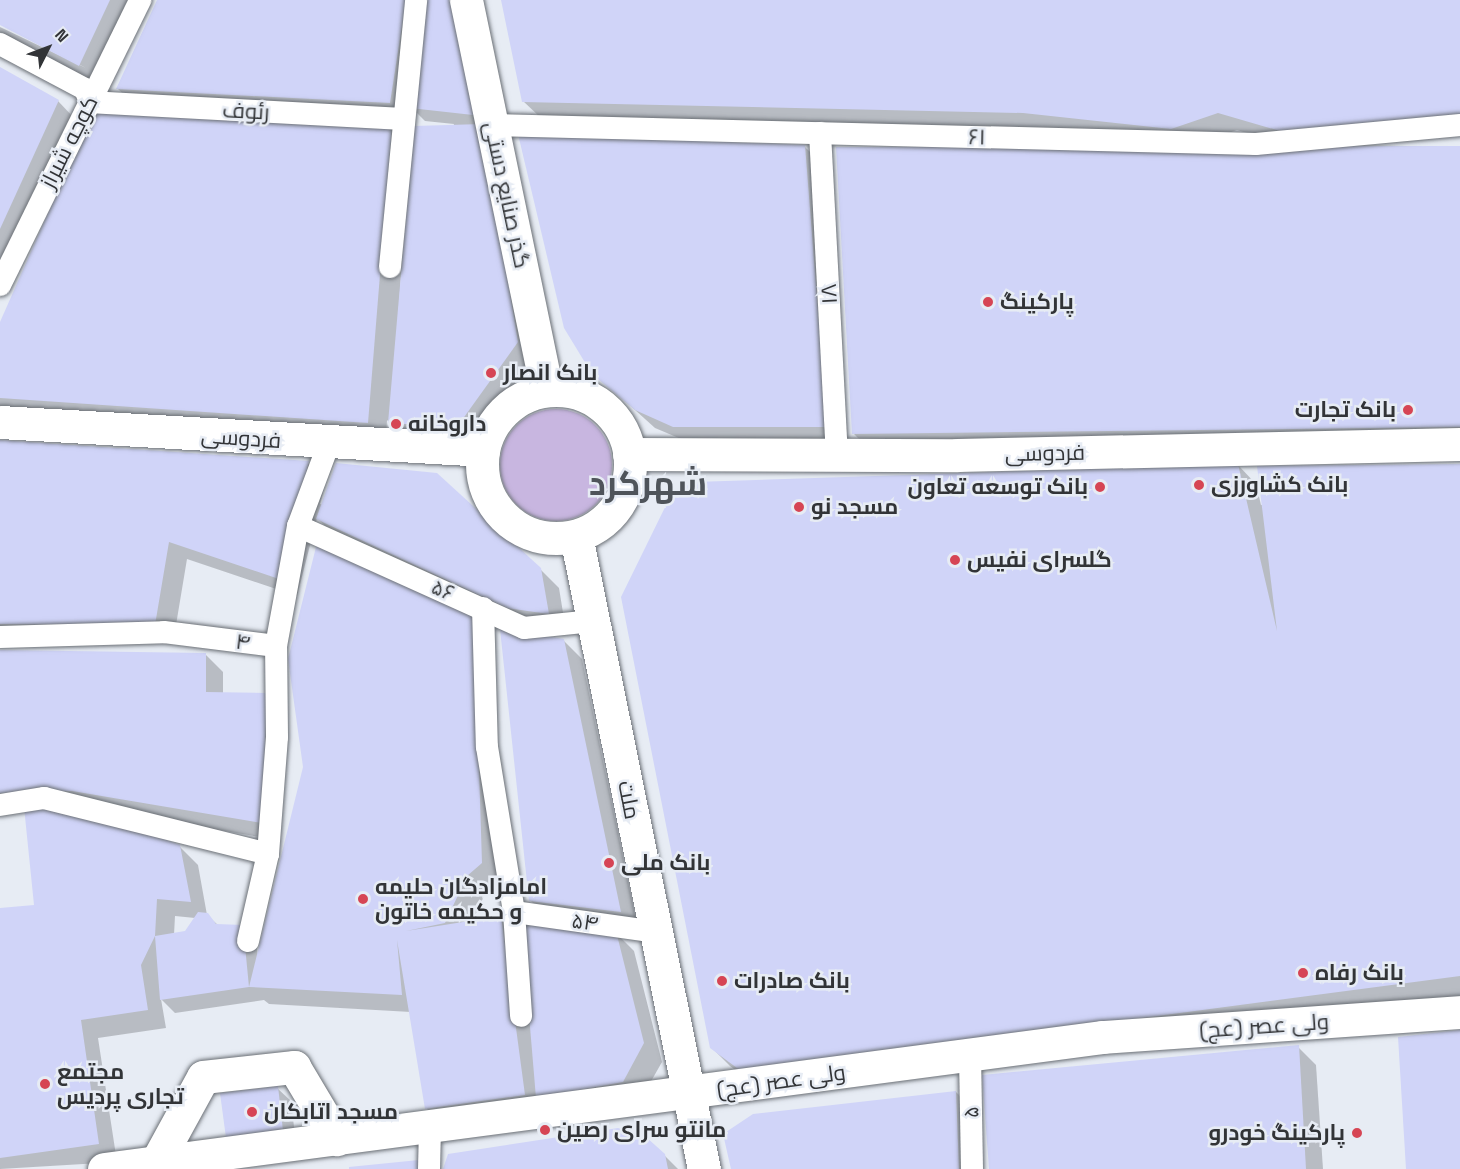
<!DOCTYPE html>
<html>
<head>
<meta charset="utf-8">
<style>
	body { margin:0 }
	#map { position:relative; width:1460px; height:1169px; overflow:hidden; background:#e7ecf4; font-family:"Space Grotesk",Cairo,sans-serif }
	div>[style] { position:absolute }
	[style*='--x'] { left:calc(var(--x)*1px); top:calc(var(--y)*1px); width:calc(var(--w)*1px); rotate:calc(var(--a)*1deg) }
	.green>* { inset:0; background:#c8b6e0 }
	.round { border-radius:50% }
	.shadow>* { inset:0; background:#0003 }
	.building>* { inset:0; background:#d0d4f8 }
	.roads { filter:drop-shadow(0 0 2px #6a6f75) drop-shadow(0 0 2px #6a6f75) }
	.street>* { height:22px; margin:-11px; padding:0 11px; transform-origin:11px; border-radius:11px; background:#fff }
	.secondary>* { height:33px; margin:-16.5px; padding:0 16.5px; transform-origin:16.5px; border-radius:16.5px; background:#fff }
	.secondary>.ring { margin:-16.5px; padding:0; box-sizing:content-box; background:none; border:33px solid #fff; border-radius:50% }
	.dots>* { width:16px; height:16px; translate:-50% -50%; box-sizing:border-box; border:3px solid #e7ecf4; border-radius:50% }
	span { translate:-50% -50%; white-space:nowrap; text-align:center; line-height:1.15; -webkit-text-stroke:5px #e7ecf4; paint-order:stroke }
	.street-label { font-size:22px; color:#323437 }
	.poi-label { font-size:22px; color:#323437; font-weight:700 }
	.left { translate:0 -50%; text-align:left }
	.right { translate:-100% -50%; text-align:right }
	.town-label { font-size:34px; color:#4f545a; font-weight:700 }
	.north { position:absolute; left:18px; top:18px; width:60px; height:60px; -webkit-text-stroke:4px #e7ecf4; paint-order:stroke; rotate:48deg; font-size:16px; font-weight:700; line-height:24px; text-align:center; color:#323437 }
	.north::after { content:''; display:block; margin:auto; width:21px; height:27px; background:#323437; clip-path:polygon(50% 0,100% 100%,50% 72%,0 100%) }
</style>
</head>
<body>
<div id="map">
	<div class="green">
		<i class="round" style="left:500px;top:409px;width:112px;height:112px"></i>
	</div>
	<div class="shadow">
		<i style="clip-path:polygon(0 0,137px 0,97px 83px,0 32px,0 27px,86px 68px,0 23px)"></i>
		<i style="clip-path:polygon(160px 0,460px 0,536px 360px,475px 444px,407px 440px,387px 420px,386px 440px,0 414px,0 326px,391px 127px,410px 146px,398px 320px,454px 124px,425px 121px,410px 106px,408px 121px,136px 106px,118px 89px)"></i>
		<i style="clip-path:polygon(evenodd,502px 0,1460px 0,1351px 145px,1460px 147px,1460px 445px,871px 451px,853px 433px,1182px 148px,542px 119px,523px 101px,502px 0,1237px 130px,1294px 147px,1188px 147px,1237px 130px)"></i>
		<i style="clip-path:polygon(0 69px,58px 101px,76px 120px,0 286px)"></i>
		<i style="clip-path:polygon(804px 146px,823px 165px,845px 444px,693px 444px,655px 428px,594px 373px)"></i>
		<i style="clip-path:polygon(0 442px,308px 463px,326px 481px,320px 504px,540px 569px,559px 588px,566px 631px,526px 626px,336px 537px,317px 518px,297px 596px,187px 559px,173px 643px,0 641px)"></i>
		<i style="clip-path:polygon(1238px 465px,1256px 484px,1261px 505px,1460px 466px,1460px 997px,760px 1089px,730px 1066px,712px 1048px)"></i>
		<i style="clip-path:polygon(evenodd,473px 612px,499px 882px,485px 894px,472px 922px,500px 918px,519px 936px,616px 933px,634px 951px,662px 1062px,641px 1099px,445px 1127px,427px 1109px,411px 1012px,269px 1004px,264px 1000px,175px 1013px,161px 999px,166px 1028px,98px 1038px,117px 1162px,0 1169px,0 909px,35px 907px,26px 810px,0 811px,0 651px,205px 654px,223px 672px,223px 694px,266px 695px,279px 840px,91px 809px,179px 846px,198px 865px,207px 915px,219px 926px,256px 941px,258px 956px,473px 612px,175px 916px,195px 918px,186px 933px,174px 935px,175px 916px)"></i>
		<i style="clip-path:polygon(564px 641px,582px 659px,638px 930px,548px 918px,530px 900px)"></i>
		<i style="clip-path:polygon(1298px 1047px,1316px 1065px,1323px 1169px,990px 1169px)"></i>
		<i style="clip-path:polygon(277px 1088px,291px 1101px,296px 1144px,241px 1151px)"></i>
		<i style="clip-path:polygon(956px 1092px,974px 1110px,976px 1169px,732px 1169px)"></i>
		<i style="clip-path:polygon(664px 1155px,678px 1169px,445px 1169px)"></i>
	</div>
	<div class="building">
		<i style="clip-path:polygon(0 0,110px 0,79px 66px,0 25px)"></i>
		<i style="clip-path:polygon(157px 0,406px 0,390px 103px,116px 89px)"></i>
		<i style="clip-path:polygon(424px 0,451px 0,482px 116px,410px 108px)"></i>
		<i style="clip-path:polygon(501px 0,1460px 0,1460px 116px,1287px 133px,1218px 113px,1171px 129px,1023px 113px,522px 102px)"></i>
		<i style="clip-path:polygon(0 67px,59px 100px,0 229px)"></i>
		<i style="clip-path:polygon(94px 109px,392px 126px,368px 423px,0 398px,0 322px)"></i>
		<i style="clip-path:polygon(482px 124px,518px 342px,457px 427px,388px 423px,414px 126px)"></i>
		<i style="clip-path:polygon(518px 134px,805px 145px,827px 427px,673px 427px,635px 410px,592px 374px,564px 328px)"></i>
		<i style="clip-path:polygon(1460px 146px,1460px 427px,852px 434px,836px 147px)"></i>
		<i style="clip-path:polygon(0 440px,309px 461px,279px 579px,169px 542px,155px 625px,0 624px)"></i>
		<i style="clip-path:polygon(336px 463px,437px 473px,541px 568px,549px 614px,507px 608px,316px 519px)"></i>
		<i style="clip-path:polygon(1238px 464px,1277px 631px,1257px 466px,1460px 464px,1460px 976px,741px 1071px,710px 1048px,621px 597px,672px 493px,694px 482px)"></i>
		<i style="clip-path:polygon(317px 543px,474px 611px,482px 863px,467px 876px,445px 923px,406px 931px,501px 916px,525px 1095px,425px 1109px,397px 940px,402px 995px,249px 987px,303px 767px,288px 659px)"></i>
		<i style="clip-path:polygon(500px 629px,564px 639px,621px 912px,529px 901px)"></i>
		<i style="clip-path:polygon(0 650px,206px 653px,206px 692px,267px 693px,262px 823px,72px 791px,0 793px)"></i>
		<i style="clip-path:polygon(78px 806px,180px 845px,191px 902px,157px 899px,155px 936px,141px 965px,148px 1010px,81px 1020px,99px 1144px,0 1158px,0 908px,34px 905px,24px 807px)"></i>
		<i style="clip-path:polygon(198px 912px,208px 913px,216px 924px,243px 925px,249px 987px,160px 1000px,155px 936px,185px 931px)"></i>
		<i style="clip-path:polygon(521px 920px,616px 931px,644px 1043px,623px 1082px,536px 1098px)"></i>
		<i style="clip-path:polygon(1460px 1030px,1460px 1169px,1406px 1169px,1398px 1037px)"></i>
		<i style="clip-path:polygon(1299px 1045px,1306px 1169px,989px 1169px,982px 1075px)"></i>
		<i style="clip-path:polygon(278px 1086px,283px 1131px,226px 1138px,220px 1093px)"></i>
		<i style="clip-path:polygon(956px 1091px,959px 1169px,731px 1169px,723px 1134px,753px 1114px)"></i>
		<i style="clip-path:polygon(618px 1128px,646px 1137px,665px 1154px,668px 1169px,443px 1169px,448px 1154px)"></i>
		<i style="clip-path:polygon(419px 1160px,421px 1169px,349px 1169px,349px 1167px)"></i>
	</div>
	<div class="roads">
		<div class="street">
			<i style="--x:0;--y:44;--w:96;--a:27.9"></i>
			<i style="--x:85;--y:89;--w:14;--a:69"></i>
			<i style="--x:90;--y:102;--w:312;--a:3.1"></i>
			<i style="--x:492;--y:125;--w:764;--a:1.42"></i>
			<i style="--x:1256;--y:144;--w:205;--a:-5.3"></i>
			<i style="--x:820;--y:133;--w:322;--a:87"></i>
			<i style="--x:390;--y:267;--w:268;--a:-84.4"></i>
			<i style="--x:0;--y:285;--w:318;--a:-63.8"></i>
			<i style="--x:298;--y:526;--w:248;--a:24.3"></i>
			<i style="--x:524;--y:628;--w:69;--a:-5.8"></i>
			<i style="--x:483;--y:608;--w:139;--a:88.4"></i>
			<i style="--x:487;--y:747;--w:167;--a:80.7"></i>
			<i style="--x:514;--y:912;--w:104;--a:86.1"></i>
			<i style="--x:0;--y:637;--w:164;--a:-1.7"></i>
			<i style="--x:164;--y:632;--w:113;--a:7.1"></i>
			<i style="--x:276;--y:646;--w:122;--a:-79.6"></i>
			<i style="--x:298;--y:526;--w:89;--a:-69.5"></i>
			<i style="--x:0;--y:805;--w:45;--a:-9"></i>
			<i style="--x:44;--y:798;--w:231;--a:14"></i>
			<i style="--x:514;--y:912;--w:143;--a:8"></i>
			<i style="--x:248;--y:941;--w:89;--a:-77.1"></i>
			<i style="--x:268;--y:854;--w:117;--a:-85.6"></i>
			<i style="--x:277;--y:737;--w:91;--a:-90.6"></i>
			<i style="--x:970;--y:1055;--w:114;--a:89"></i>
			<i style="--x:429;--y:1169;--w:42;--a:-88.6"></i>
		</div>
		<div class="secondary">
			<i style="--x:466;--y:0;--w:398;--a:78.3"></i>
			<i class="ring" style="left:482px;top:390px;width:115px;height:115px"></i>
			<i style="--x:0;--y:422;--w:484;--a:3.3"></i>
			<i style="--x:629;--y:454;--w:328;--a:0.2"></i>
			<i style="--x:957;--y:455;--w:503;--a:-1.25"></i>
			<i style="--x:576;--y:536;--w:646;--a:78.57"></i>
			<i style="--x:156;--y:1163;--w:98;--a:-61.3"></i>
			<i style="--x:203;--y:1077;--w:92;--a:-6.3"></i>
			<i style="--x:294;--y:1067;--w:84;--a:59.2"></i>
			<i style="--x:104;--y:1169;--w:1008;--a:-7.53"></i>
			<i style="--x:1103;--y:1037;--w:358;--a:-4"></i>
		</div>
	</div>
	<div class="dots">
		<i style="left:988px;top:302px;background:#d64554"></i>
		<i style="left:491px;top:373px;background:#d64554"></i>
		<i style="left:1408px;top:410px;background:#d64554"></i>
		<i style="left:396px;top:424px;background:#d64554"></i>
		<i style="left:1199px;top:485px;background:#d64554"></i>
		<i style="left:1100px;top:487px;background:#d64554"></i>
		<i style="left:799px;top:507px;background:#d64554"></i>
		<i style="left:955px;top:560px;background:#d64554"></i>
		<i style="left:609px;top:863px;background:#d64554"></i>
		<i style="left:363px;top:899px;background:#d64554"></i>
		<i style="left:1303px;top:973px;background:#d64554"></i>
		<i style="left:722px;top:981px;background:#d64554"></i>
		<i style="left:45px;top:1084px;background:#d64554"></i>
		<i style="left:252px;top:1112px;background:#d64554"></i>
		<i style="left:545px;top:1130px;background:#d64554"></i>
		<i style="left:1357px;top:1133px;background:#d64554"></i>
	</div>
	<div class="street-label">
		<span style="left:246px;top:111px;rotate:3deg">رئوف</span>
		<span style="left:977px;top:137px;rotate:1deg">۶۱</span>
		<span style="left:69px;top:142px;rotate:-63deg">کوچه شیراز</span>
		<span style="left:507px;top:195px;rotate:78deg">گذر صنایع دستی</span>
		<span style="left:829px;top:294px;rotate:-93deg">۱۸</span>
		<span style="left:241px;top:438px;rotate:4deg">فردوسی</span>
		<span style="left:1045px;top:453px;rotate:-1deg">فردوسی</span>
		<span style="left:443px;top:590px;rotate:24deg">۵۶</span>
		<span style="left:243px;top:642px;rotate:7deg">۴</span>
		<span style="left:629px;top:800px;rotate:79deg">ملت</span>
		<span style="left:585px;top:922px;rotate:8deg">۵۴</span>
		<span style="left:1264px;top:1026px;rotate:-4deg">ولی عصر (عج)</span>
		<span style="left:781px;top:1081px;rotate:-8deg">ولی عصر (عج)</span>
		<span style="left:971px;top:1112px;rotate:-91deg">۵</span>
	</div>
	<div class="poi-label">
		<span class="left" style="left:1000px;top:302px">پارکینگ</span>
		<span class="left" style="left:503px;top:373px">بانک انصار</span>
		<span class="right" style="left:1396px;top:410px">بانک تجارت</span>
		<span class="left" style="left:408px;top:424px">داروخانه</span>
		<span class="left" style="left:1211px;top:485px">بانک کشاورزی</span>
		<span class="right" style="left:1088px;top:487px">بانک توسعه تعاون</span>
		<span class="left" style="left:811px;top:507px">مسجد نو</span>
		<span class="left" style="left:967px;top:560px">گلسرای نفیس</span>
		<span class="left" style="left:621px;top:863px">بانک ملی</span>
		<span class="left" style="left:375px;top:899px">امامزادگان حلیمه<br>و حکیمه خاتون</span>
		<span class="left" style="left:1315px;top:973px">بانک رفاه</span>
		<span class="left" style="left:734px;top:981px">بانک صادرات</span>
		<span class="left" style="left:57px;top:1084px">مجتمع<br>تجاری پردیس</span>
		<span class="left" style="left:264px;top:1112px">مسجد اتابکان</span>
		<span class="left" style="left:557px;top:1130px">مانتو سرای رصین</span>
		<span class="right" style="left:1345px;top:1133px">پارکینگ خودرو</span>
	</div>
	<div class="town-label">
		<span style="left:648px;top:484px">شهرکرد</span>
	</div>
	<div class="north">N</div>
</div>
</body>
</html>
